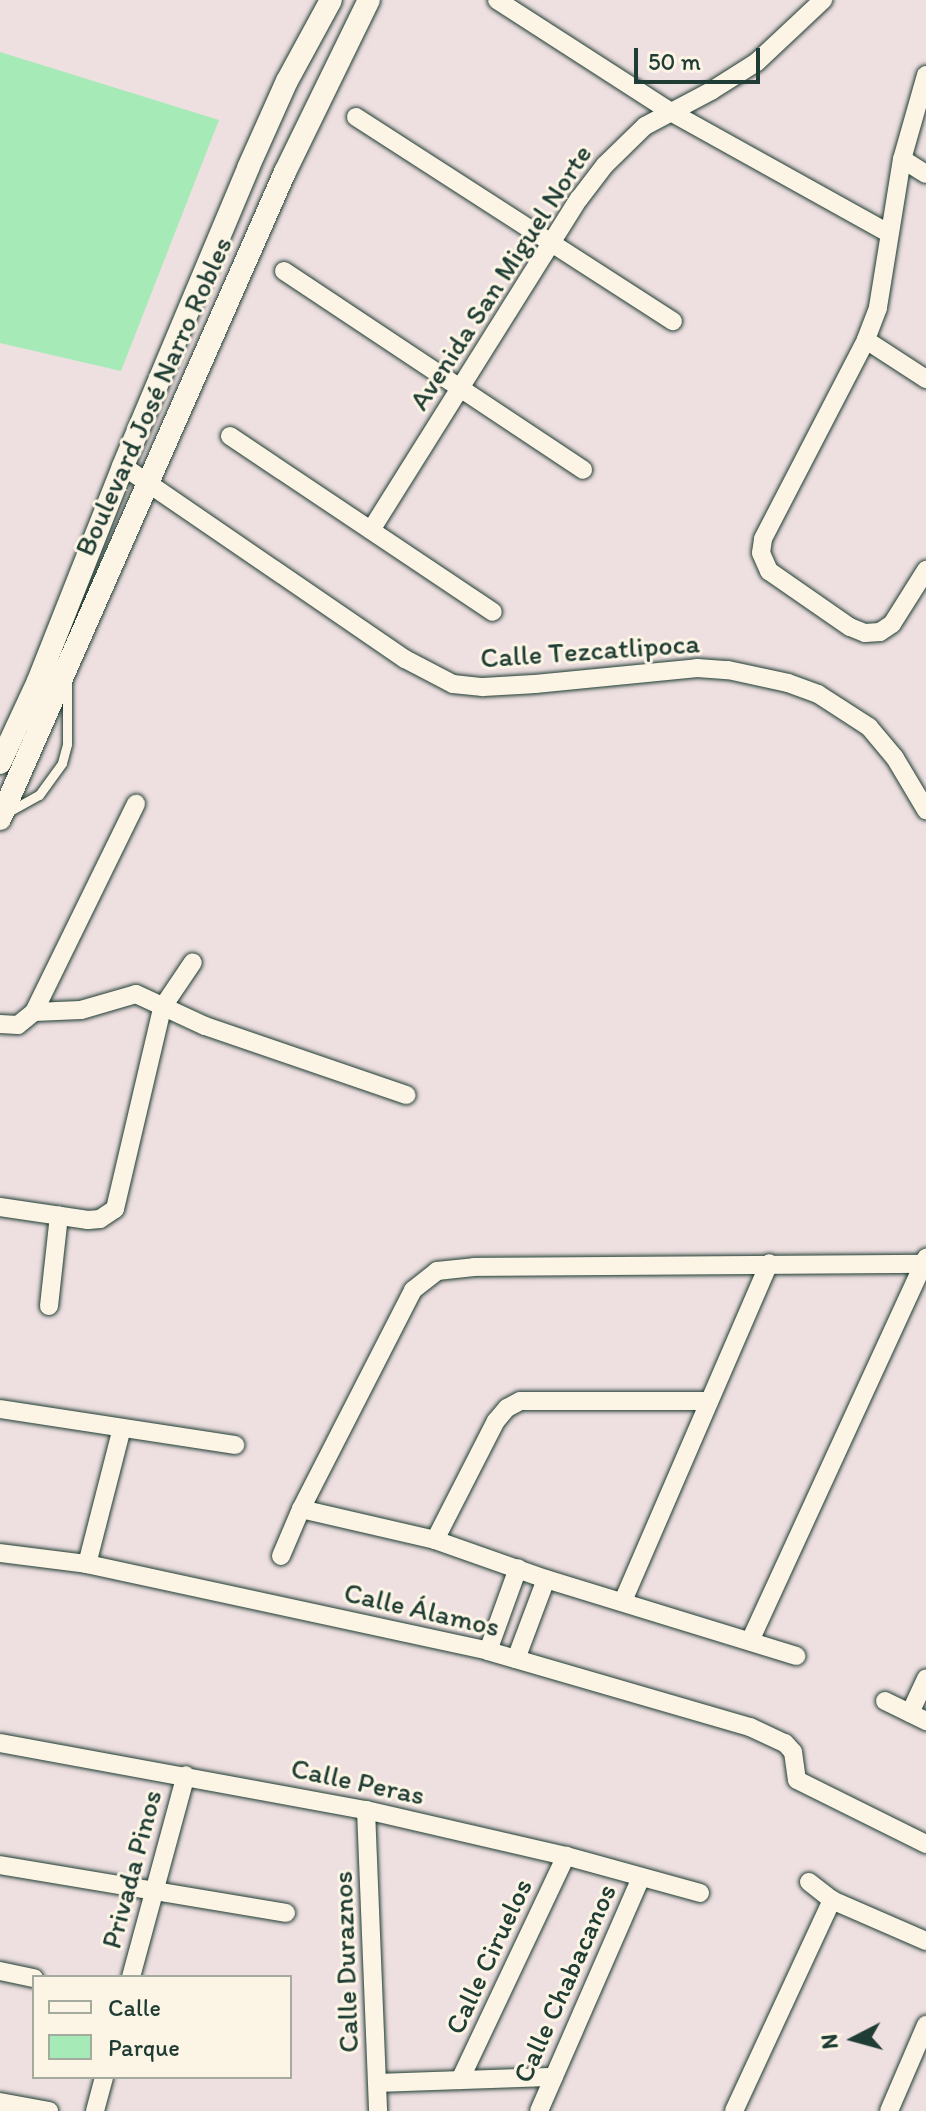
<!DOCTYPE html>
<html>
<head>
<meta charset="utf-8">
<style>
	body { margin:0 }
	#map { position:relative; width:926px; height:2111px; overflow:hidden; background:#eedfe0; font-family:Itim,sans-serif }
	div>[style] { position:absolute }
	[style*='--x'] { left:calc(var(--x)*1px); top:calc(var(--y)*1px); width:calc(var(--w)*1px); rotate:calc(var(--a)*1deg) }
	.green>* { inset:0; background:#a6ebb7 }
	.roads { filter:drop-shadow(0 0 2px #1f3d34) drop-shadow(0 0 2px #1f3d34) }
	.service>* { height:9px; margin:-4.5px; padding:0 4.5px; transform-origin:4.5px; border-radius:4.5px; background:#fcf5e5 }
	.minor>* { height:18px; margin:-9px; padding:0 9px; transform-origin:9px; border-radius:9px; background:#fcf5e5 }
	.tertiary>* { height:22px; margin:-11px; padding:0 11px; transform-origin:11px; border-radius:11px; background:#fcf5e5 }
	span { translate:-50% -50%; white-space:nowrap; text-align:center; line-height:1.15; -webkit-text-stroke:6px #fcf5e5; paint-order:stroke }
	.street-label { font-size:28px; color:#1f3d34 }
	.legend { position:absolute; left:32px; top:1975px; width:260px; height:104px; box-sizing:border-box; background:#fcf5e5; border:2px solid #a4ab9e; margin:0; padding:10px 14px; list-style:none; font-size:24px; color:#1f3d34 }
	.legend li { display:flex; align-items:center; gap:16px; height:40px }
	.legend b { width:40px; border:2px solid #a4ab9e }
	.north { position:absolute; left:814px; top:1999px; width:80px; height:80px; -webkit-text-stroke:6px #fcf5e5; paint-order:stroke; rotate:264deg; font-size:22px; font-weight:700; line-height:32px; text-align:center; color:#1f3d34 }
	.north::after { content:''; display:block; margin:auto; width:28px; height:36px; background:#1f3d34; clip-path:polygon(50% 0,100% 100%,50% 72%,0 100%) }
	.scale { position:absolute; left:634px; top:48px; width:126px; height:36px; box-sizing:border-box; border:4px solid #1f3d34; border-top:0; padding-left:10px; font-size:24px; line-height:28px; white-space:nowrap; color:#1f3d34; -webkit-text-stroke:6px #fcf5e5; paint-order:stroke }
</style>
</head>
<body>
<div id="map">
	<div class="green">
		<i style="clip-path:polygon(0 52px,219px 120px,121px 371px,0 343px)"></i>
	</div>
	<div class="roads">
		<div class="service">
			<i style="--x:8;--y:812;--w:35;--a:-29"></i>
			<i style="--x:39;--y:795;--w:39;--a:-54"></i>
			<i style="--x:62;--y:763;--w:20;--a:-75"></i>
			<i style="--x:67;--y:744;--w:63;--a:-90"></i>
		</div>
		<div class="minor">
			<i style="--x:497;--y:0;--w:205;--a:32.8"></i>
			<i style="--x:669;--y:111;--w:251;--a:29.1"></i>
			<i style="--x:926;--y:75;--w:87;--a:105.9"></i>
			<i style="--x:902;--y:159;--w:151;--a:99.2"></i>
			<i style="--x:878;--y:308;--w:34;--a:111"></i>
			<i style="--x:866;--y:340;--w:224;--a:117.4"></i>
			<i style="--x:763;--y:539;--w:14;--a:98"></i>
			<i style="--x:761;--y:553;--w:20;--a:66"></i>
			<i style="--x:769;--y:571;--w:98;--a:34.7"></i>
			<i style="--x:850;--y:627;--w:16;--a:22"></i>
			<i style="--x:865;--y:633;--w:15;--a:-4"></i>
			<i style="--x:880;--y:632;--w:14;--a:-34"></i>
			<i style="--x:892;--y:624;--w:64;--a:-57.8"></i>
			<i style="--x:356;--y:117;--w:377;--a:32.8"></i>
			<i style="--x:902;--y:159;--w:28;--a:32"></i>
			<i style="--x:284;--y:271;--w:359;--a:33.6"></i>
			<i style="--x:866;--y:340;--w:72;--a:33"></i>
			<i style="--x:230;--y:436;--w:316;--a:33.8"></i>
			<i style="--x:123;--y:466;--w:342;--a:34.4"></i>
			<i style="--x:405;--y:659;--w:54;--a:27.5"></i>
			<i style="--x:453;--y:684;--w:30;--a:6"></i>
			<i style="--x:483;--y:687;--w:52;--a:-3.3"></i>
			<i style="--x:535;--y:684;--w:163;--a:-5.6"></i>
			<i style="--x:697;--y:668;--w:31;--a:4"></i>
			<i style="--x:728;--y:670;--w:61;--a:12.2"></i>
			<i style="--x:788;--y:683;--w:32;--a:20"></i>
			<i style="--x:818;--y:694;--w:61;--a:32.9"></i>
			<i style="--x:869;--y:727;--w:40;--a:50"></i>
			<i style="--x:895;--y:758;--w:61;--a:59.2"></i>
			<i style="--x:371;--y:530;--w:391;--a:-57.9"></i>
			<i style="--x:579;--y:199;--w:43;--a:-52.6"></i>
			<i style="--x:605;--y:165;--w:56;--a:-44.3"></i>
			<i style="--x:645;--y:126;--w:75;--a:-27.9"></i>
			<i style="--x:711;--y:91;--w:54;--a:-32.2"></i>
			<i style="--x:757;--y:62;--w:91;--a:-43.2"></i>
			<i style="--x:34;--y:1012;--w:47;--a:-2.4"></i>
			<i style="--x:81;--y:1010;--w:57;--a:-16.2"></i>
			<i style="--x:136;--y:994;--w:76;--a:24.9"></i>
			<i style="--x:205;--y:1026;--w:213;--a:18.9"></i>
			<i style="--x:0;--y:1024;--w:18;--a:3"></i>
			<i style="--x:18;--y:1025;--w:21;--a:-39"></i>
			<i style="--x:34;--y:1012;--w:232;--a:-63.9"></i>
			<i style="--x:0;--y:1207;--w:89;--a:8.4"></i>
			<i style="--x:88;--y:1220;--w:12;--a:-5"></i>
			<i style="--x:100;--y:1219;--w:18;--a:-34"></i>
			<i style="--x:115;--y:1209;--w:206;--a:-76.8"></i>
			<i style="--x:162;--y:1008;--w:55;--a:-56"></i>
			<i style="--x:49;--y:1306;--w:91;--a:-83.7"></i>
			<i style="--x:0;--y:1409;--w:238;--a:8.7"></i>
			<i style="--x:301;--y:1509;--w:138;--a:13"></i>
			<i style="--x:435;--y:1540;--w:118;--a:19.4"></i>
			<i style="--x:546;--y:1579;--w:262;--a:17.1"></i>
			<i style="--x:435;--y:1540;--w:134;--a:-62.9"></i>
			<i style="--x:496;--y:1421;--w:17;--a:-50"></i>
			<i style="--x:507;--y:1408;--w:15;--a:-28"></i>
			<i style="--x:520;--y:1401;--w:189;--a:0"></i>
			<i style="--x:0;--y:1553;--w:88;--a:7.2"></i>
			<i style="--x:87;--y:1564;--w:410;--a:12.2"></i>
			<i style="--x:488;--y:1651;--w:273;--a:16.2"></i>
			<i style="--x:750;--y:1727;--w:38;--a:25"></i>
			<i style="--x:785;--y:1743;--w:12;--a:48"></i>
			<i style="--x:793;--y:1752;--w:28;--a:82"></i>
			<i style="--x:797;--y:1780;--w:144;--a:26.4"></i>
			<i style="--x:281;--y:1556;--w:51;--a:-66.9"></i>
			<i style="--x:301;--y:1509;--w:246;--a:-62.9"></i>
			<i style="--x:413;--y:1290;--w:31;--a:-38"></i>
			<i style="--x:437;--y:1271;--w:37;--a:-6"></i>
			<i style="--x:474;--y:1267;--w:449;--a:-0.4"></i>
			<i style="--x:87;--y:1564;--w:140;--a:-75.6"></i>
			<i style="--x:623;--y:1601;--w:368;--a:-66.6"></i>
			<i style="--x:750;--y:1641;--w:422;--a:-65.3"></i>
			<i style="--x:488;--y:1651;--w:88;--a:-70.1"></i>
			<i style="--x:516;--y:1659;--w:85;--a:-69.4"></i>
			<i style="--x:885;--y:1701;--w:46;--a:26"></i>
			<i style="--x:910;--y:1713;--w:38;--a:-65"></i>
			<i style="--x:0;--y:1743;--w:372;--a:10.4"></i>
			<i style="--x:366;--y:1810;--w:205;--a:13"></i>
			<i style="--x:566;--y:1856;--w:139;--a:15.4"></i>
			<i style="--x:366;--y:1810;--w:301;--a:87.7"></i>
			<i style="--x:0;--y:1865;--w:290;--a:9.5"></i>
			<i style="--x:809;--y:1882;--w:29;--a:38"></i>
			<i style="--x:832;--y:1900;--w:103;--a:23.6"></i>
			<i style="--x:0;--y:1971;--w:35;--a:12"></i>
			<i style="--x:131;--y:1977;--w:209;--a:-74.8"></i>
			<i style="--x:460;--y:2080;--w:248;--a:-64.7"></i>
			<i style="--x:378;--y:2083;--w:176;--a:-2"></i>
			<i style="--x:0;--y:2102;--w:50;--a:10.4"></i>
			<i style="--x:95;--y:2111;--w:35;--a:-75"></i>
			<i style="--x:539;--y:2111;--w:254;--a:-66.4"></i>
			<i style="--x:734;--y:2111;--w:233;--a:-65.1"></i>
			<i style="--x:889;--y:2111;--w:94;--a:-66.7"></i>
		</div>
		<div class="tertiary">
			<i style="--x:0;--y:763;--w:90;--a:-65.1"></i>
			<i style="--x:38;--y:681;--w:231;--a:-68.4"></i>
			<i style="--x:123;--y:466;--w:323;--a:-67.2"></i>
			<i style="--x:248;--y:168;--w:95;--a:-65.9"></i>
			<i style="--x:287;--y:81;--w:92;--a:-61.5"></i>
			<i style="--x:0;--y:819;--w:707;--a:-66.23"></i>
			<i style="--x:285;--y:172;--w:191;--a:-64"></i>
		</div>
	</div>
	<div class="street-label">
		<span style="left:500px;top:277px;rotate:-57deg">Avenida San Miguel Norte</span>
		<span style="left:153px;top:396px;rotate:-66deg">Boulevard José Narro Robles</span>
		<span style="left:590px;top:650px;rotate:-4deg">Calle Tezcatlipoca</span>
		<span style="left:422px;top:1609px;rotate:13deg">Calle Álamos</span>
		<span style="left:358px;top:1781px;rotate:12deg">Calle Peras</span>
		<span style="left:131px;top:1869px;rotate:-75deg">Privada Pinos</span>
		<span style="left:488px;top:1956px;rotate:-65deg">Calle Ciruelos</span>
		<span style="left:345px;top:1962px;rotate:-92deg">Calle Duraznos</span>
		<span style="left:564px;top:1983px;rotate:-66deg">Calle Chabacanos</span>
	</div>
	<ul class="legend">
	<li><b style="height:10px;background:#fcf5e5"></b>Calle</li>
	<li><b style="height:22px;background:#a6ebb7"></b>Parque</li>
	</ul>
	<div class="north">N</div>
	<div class="scale">50 m</div>
</div>
</body>
</html>
